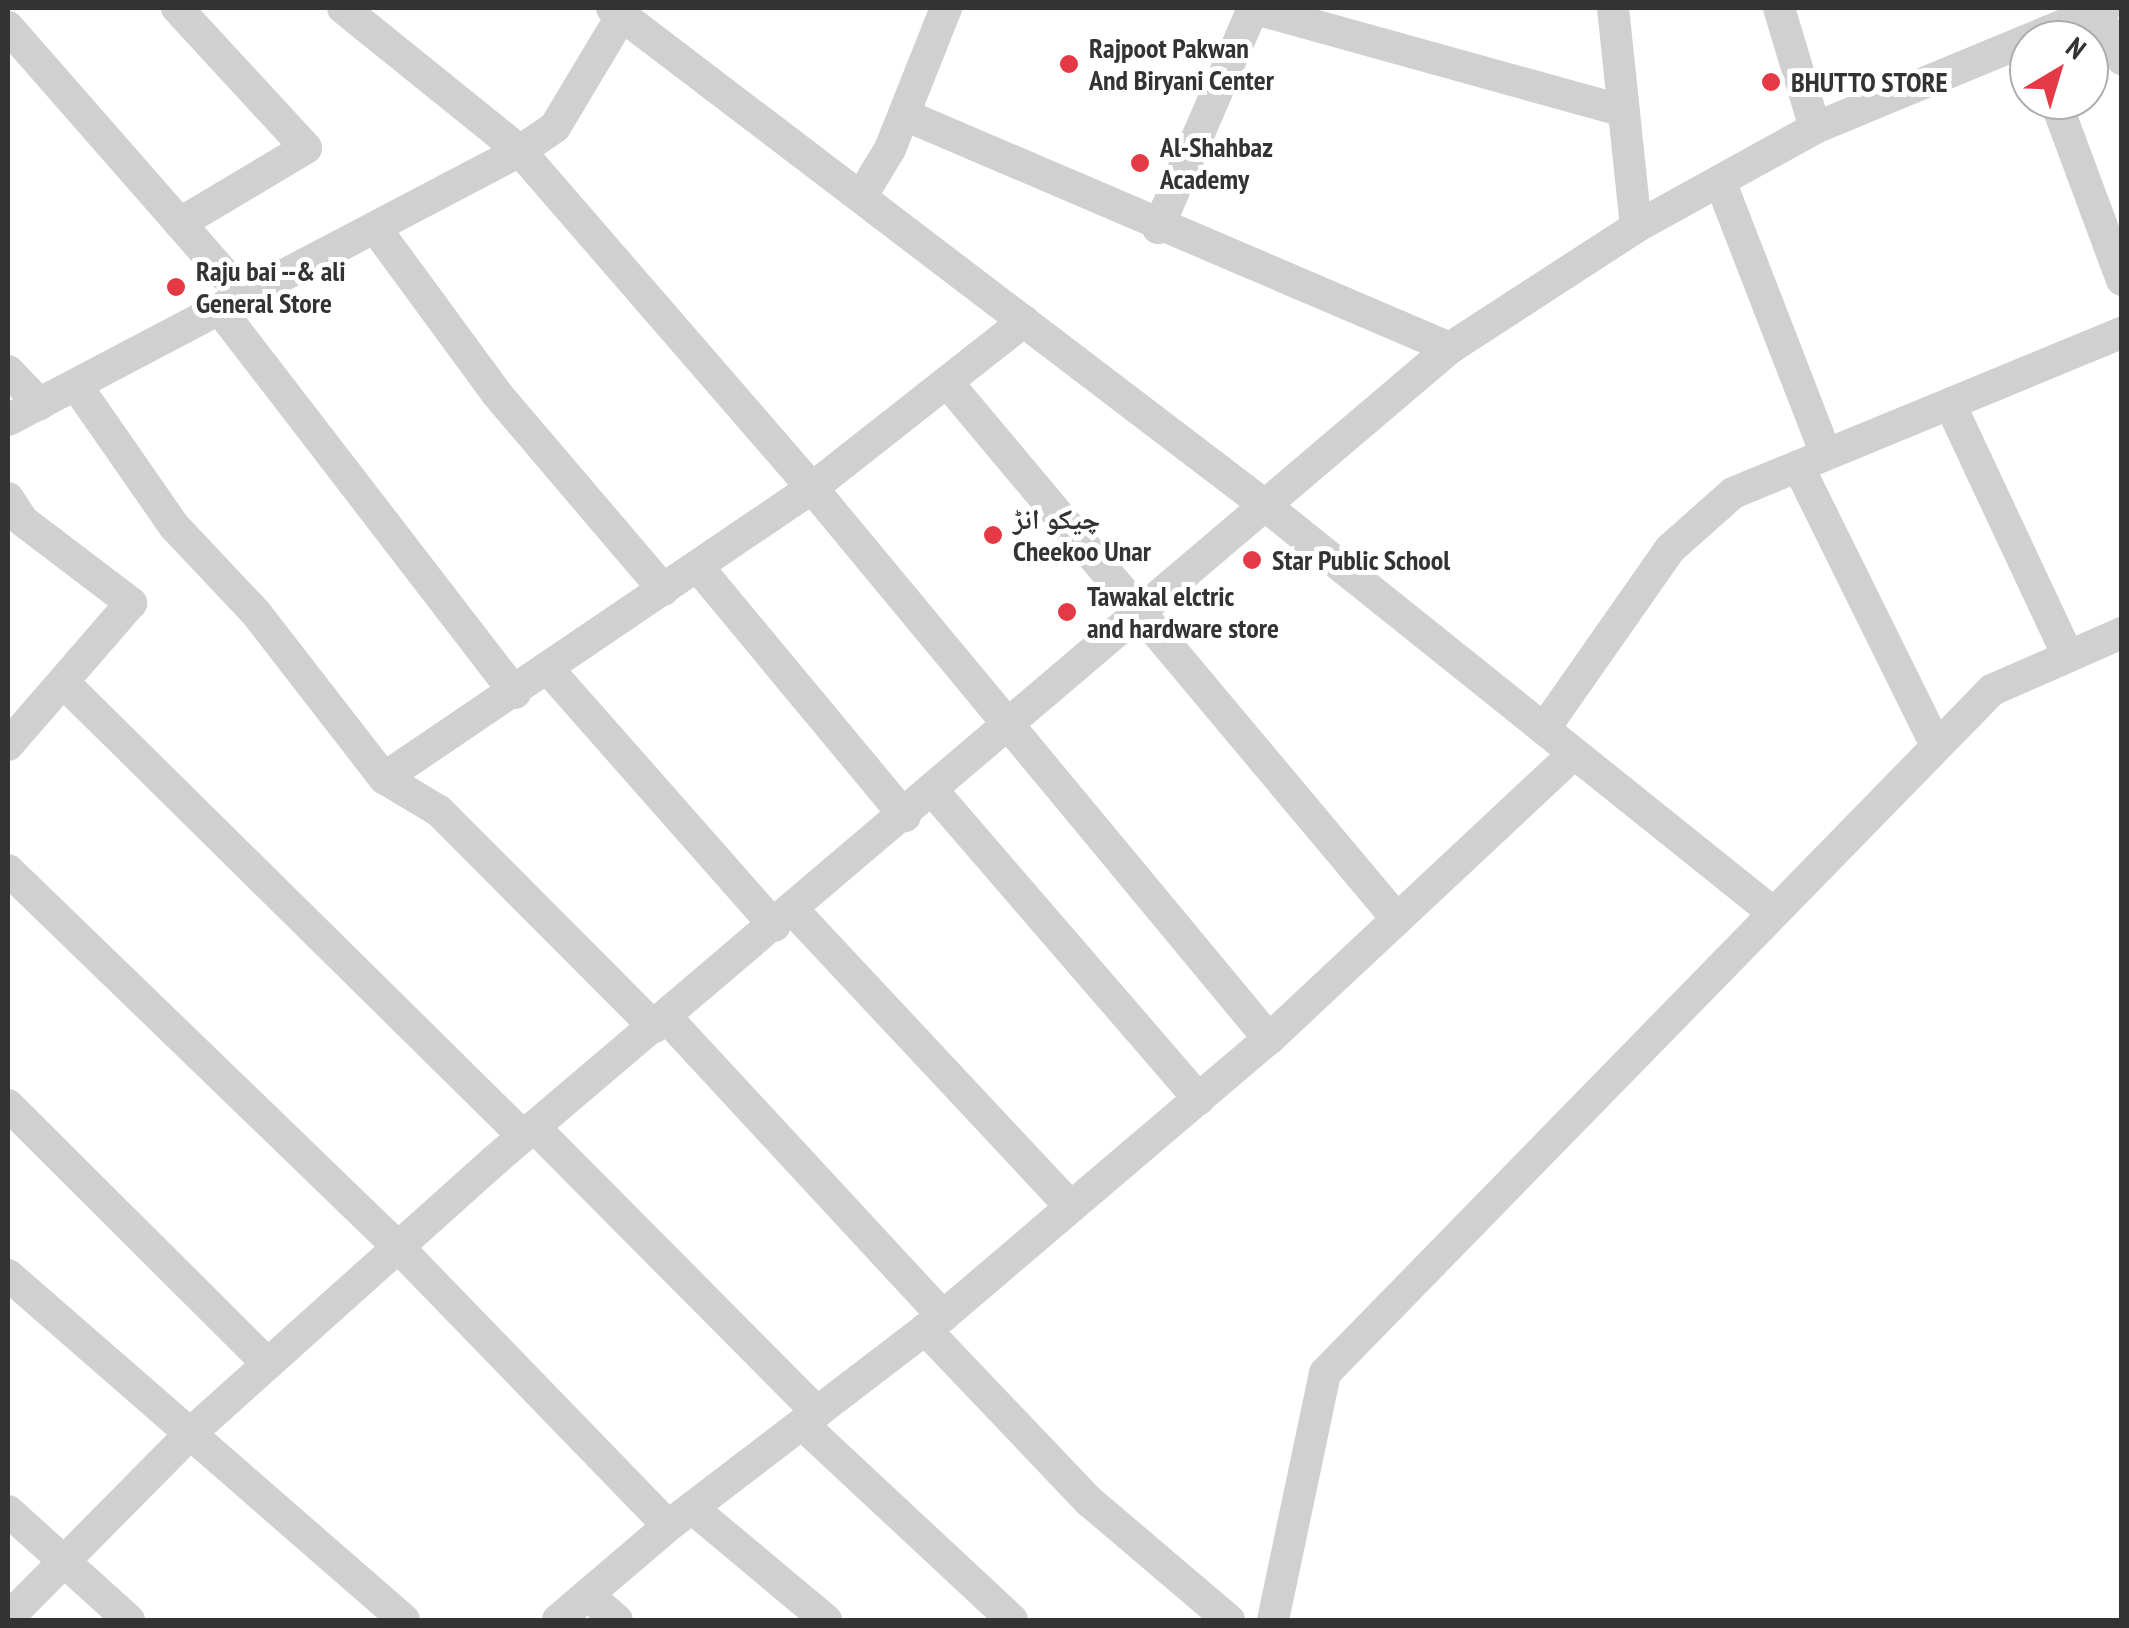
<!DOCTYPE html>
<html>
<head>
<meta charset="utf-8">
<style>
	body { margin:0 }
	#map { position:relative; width:2129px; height:1628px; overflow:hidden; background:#fff; font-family:"PT Sans Narrow","Noto Naskh Arabic",sans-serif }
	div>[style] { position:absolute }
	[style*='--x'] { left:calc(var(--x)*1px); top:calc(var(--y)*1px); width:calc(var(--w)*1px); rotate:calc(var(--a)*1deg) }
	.street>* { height:32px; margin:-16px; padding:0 16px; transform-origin:16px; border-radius:16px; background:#d0d0d0 }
	.dots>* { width:28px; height:28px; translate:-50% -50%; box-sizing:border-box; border:5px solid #fff; border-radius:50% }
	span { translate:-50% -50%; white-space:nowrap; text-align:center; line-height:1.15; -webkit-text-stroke:10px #fff; paint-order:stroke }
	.poi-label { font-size:28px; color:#333; font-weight:700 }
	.left { translate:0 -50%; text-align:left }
	.frame { position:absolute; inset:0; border:10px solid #333; pointer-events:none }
	.north { position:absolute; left:2009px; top:20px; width:100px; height:100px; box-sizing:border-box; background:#fff; border:2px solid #adadad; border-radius:50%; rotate:38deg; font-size:28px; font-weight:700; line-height:40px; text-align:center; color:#333 }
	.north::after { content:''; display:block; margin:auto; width:35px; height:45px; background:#e63946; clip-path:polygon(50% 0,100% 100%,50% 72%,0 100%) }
</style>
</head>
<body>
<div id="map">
	<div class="street">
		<i style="--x:177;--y:8;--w:190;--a:47.3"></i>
		<i style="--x:306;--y:148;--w:147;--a:149.2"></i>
		<i style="--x:343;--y:8;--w:228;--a:38.9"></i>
		<i style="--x:520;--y:151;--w:446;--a:49.1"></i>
		<i style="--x:812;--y:488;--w:716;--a:50.33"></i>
		<i style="--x:612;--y:8;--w:817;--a:37.29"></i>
		<i style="--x:1262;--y:503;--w:652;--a:38.71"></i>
		<i style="--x:1252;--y:8;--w:386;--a:15.5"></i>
		<i style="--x:1613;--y:8;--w:220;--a:84"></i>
		<i style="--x:1779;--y:8;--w:125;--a:73.3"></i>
		<i style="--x:2096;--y:11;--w:55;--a:61.6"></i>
		<i style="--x:8;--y:27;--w:361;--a:48.8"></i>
		<i style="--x:2055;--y:100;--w:192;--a:69.6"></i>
		<i style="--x:905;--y:115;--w:593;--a:23.15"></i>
		<i style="--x:1720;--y:181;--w:293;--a:68.8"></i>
		<i style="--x:861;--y:197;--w:56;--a:-58.9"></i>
		<i style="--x:890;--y:149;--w:152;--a:-68.3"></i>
		<i style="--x:1158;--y:228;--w:240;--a:-66.6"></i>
		<i style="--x:376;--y:229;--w:205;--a:53.7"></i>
		<i style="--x:497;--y:394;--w:257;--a:49.6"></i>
		<i style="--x:221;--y:311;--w:482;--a:52.4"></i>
		<i style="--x:8;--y:371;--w:46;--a:45.9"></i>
		<i style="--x:947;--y:382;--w:701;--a:50.04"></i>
		<i style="--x:76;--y:385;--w:172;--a:55.2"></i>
		<i style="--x:174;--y:526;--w:120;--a:46.7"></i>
		<i style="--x:256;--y:613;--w:209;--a:52.2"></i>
		<i style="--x:384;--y:778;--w:64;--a:31"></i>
		<i style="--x:439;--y:811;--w:305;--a:45.1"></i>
		<i style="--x:1950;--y:404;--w:278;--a:64.9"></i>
		<i style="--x:8;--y:420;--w:578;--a:-27.72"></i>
		<i style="--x:520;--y:151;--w:42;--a:-34.4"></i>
		<i style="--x:555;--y:127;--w:131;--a:-59.1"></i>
		<i style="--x:1798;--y:466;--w:311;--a:63.7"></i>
		<i style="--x:8;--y:498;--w:27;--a:57"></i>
		<i style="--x:23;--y:521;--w:136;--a:37.2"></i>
		<i style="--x:131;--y:603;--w:188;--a:130.9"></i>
		<i style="--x:698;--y:567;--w:324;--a:50.3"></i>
		<i style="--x:549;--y:670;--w:341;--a:48.6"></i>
		<i style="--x:63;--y:682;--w:646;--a:44.62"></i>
		<i style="--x:1544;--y:729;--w:220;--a:-55"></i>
		<i style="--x:1670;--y:549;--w:84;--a:-41.6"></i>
		<i style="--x:1733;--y:493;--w:421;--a:-22.4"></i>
		<i style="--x:384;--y:778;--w:517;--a:-34.12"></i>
		<i style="--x:812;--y:488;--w:270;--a:-38.2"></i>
		<i style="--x:933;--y:791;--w:407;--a:49.2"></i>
		<i style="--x:8;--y:870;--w:542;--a:44.03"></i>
		<i style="--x:398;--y:1247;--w:388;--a:45.9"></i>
		<i style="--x:794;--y:911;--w:405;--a:46.9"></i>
		<i style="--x:666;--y:1017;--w:408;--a:47.2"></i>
		<i style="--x:8;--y:1105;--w:367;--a:44.9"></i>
		<i style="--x:534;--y:1127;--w:402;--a:45.2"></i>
		<i style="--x:8;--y:1275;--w:525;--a:41.06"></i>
		<i style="--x:925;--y:1329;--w:238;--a:46.4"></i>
		<i style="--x:1089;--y:1501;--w:184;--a:40.4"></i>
		<i style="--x:802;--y:1424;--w:287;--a:43"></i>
		<i style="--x:692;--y:1508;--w:175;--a:39.9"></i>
		<i style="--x:8;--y:1511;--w:163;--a:42"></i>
		<i style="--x:588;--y:1595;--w:38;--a:41"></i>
		<i style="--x:8;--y:1618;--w:262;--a:-45.3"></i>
		<i style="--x:192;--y:1432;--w:406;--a:-41.9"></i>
		<i style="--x:494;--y:1161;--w:1255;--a:-40.38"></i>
		<i style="--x:1450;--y:348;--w:222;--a:-33"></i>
		<i style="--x:1636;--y:227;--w:205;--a:-28.9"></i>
		<i style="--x:1815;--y:128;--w:314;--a:-22.5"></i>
		<i style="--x:558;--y:1620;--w:145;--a:-40.5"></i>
		<i style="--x:668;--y:1526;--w:346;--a:-37.4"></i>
		<i style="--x:943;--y:1316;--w:428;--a:-40.4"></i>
		<i style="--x:1269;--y:1039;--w:417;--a:-43.1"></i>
		<i style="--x:1273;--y:1620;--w:252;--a:-78.1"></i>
		<i style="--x:1325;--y:1373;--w:955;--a:-45.68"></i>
		<i style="--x:1992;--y:690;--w:142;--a:-23.7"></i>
	</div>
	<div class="dots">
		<i style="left:1069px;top:64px;background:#e63946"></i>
		<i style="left:1771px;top:82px;background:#e63946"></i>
		<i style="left:1140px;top:163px;background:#e63946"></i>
		<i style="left:176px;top:287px;background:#e63946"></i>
		<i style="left:993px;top:535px;background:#e63946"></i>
		<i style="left:1252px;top:560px;background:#e63946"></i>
		<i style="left:1067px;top:612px;background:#e63946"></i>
	</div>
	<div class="poi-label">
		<span class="left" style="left:1089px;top:64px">Rajpoot Pakwan<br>And Biryani Center</span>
		<span class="left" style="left:1791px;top:82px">BHUTTO STORE</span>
		<span class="left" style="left:1160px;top:163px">Al-Shahbaz<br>Academy</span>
		<span class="left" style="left:196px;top:287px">Raju bai --&amp; ali<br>General Store</span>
		<span class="left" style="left:1013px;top:535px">چیکو انڑ<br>Cheekoo Unar</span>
		<span class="left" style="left:1272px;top:560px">Star Public School</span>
		<span class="left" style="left:1087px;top:612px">Tawakal elctric<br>and hardware store</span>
	</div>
	<div class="frame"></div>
	<div class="north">N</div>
</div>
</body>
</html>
